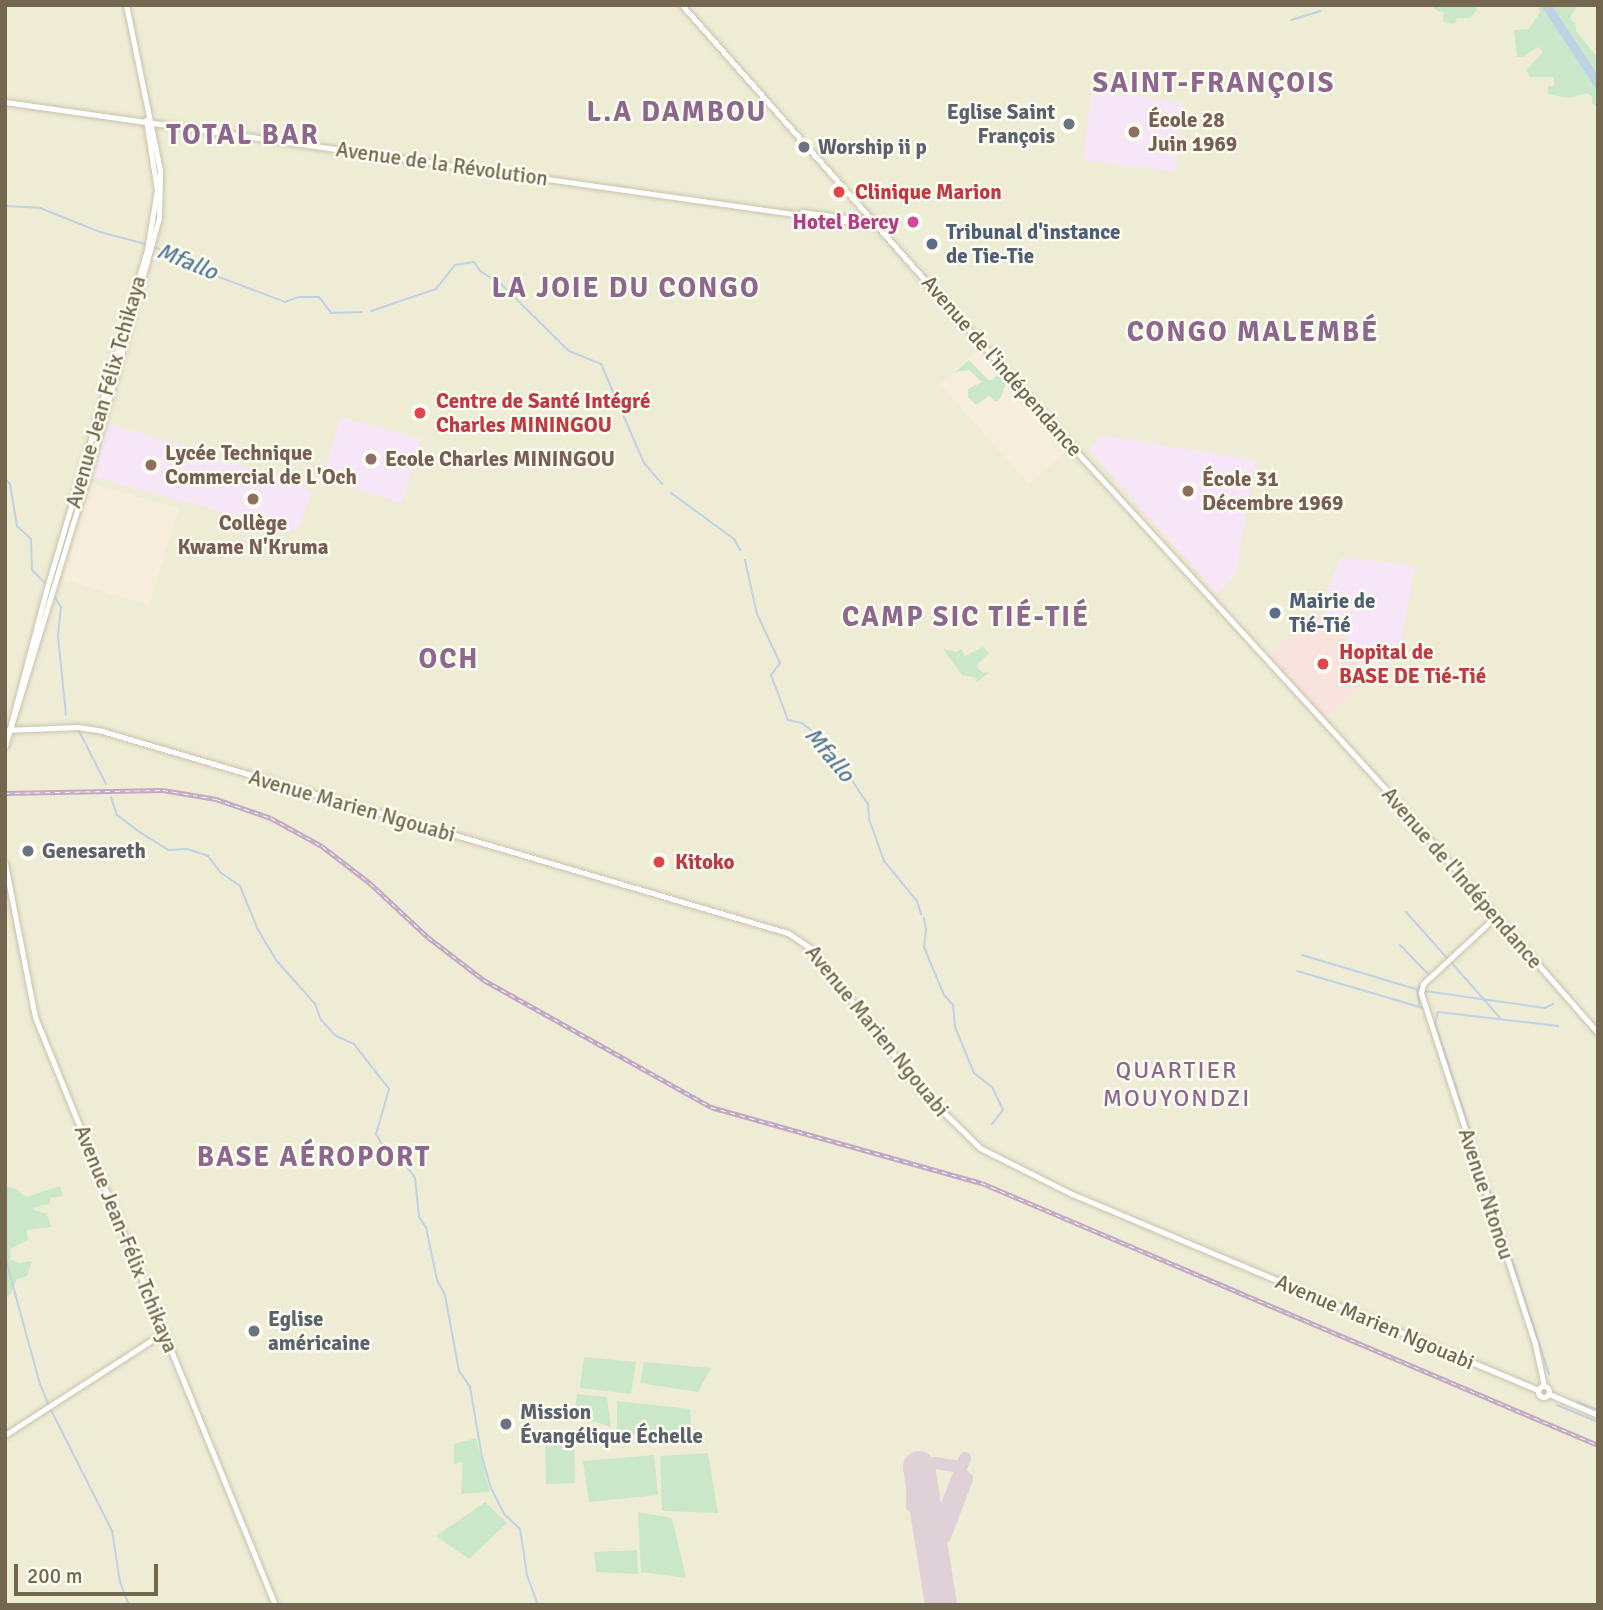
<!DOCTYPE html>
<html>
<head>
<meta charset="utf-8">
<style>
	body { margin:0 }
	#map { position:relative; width:1603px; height:1610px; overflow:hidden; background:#fbfaea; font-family:Signika,sans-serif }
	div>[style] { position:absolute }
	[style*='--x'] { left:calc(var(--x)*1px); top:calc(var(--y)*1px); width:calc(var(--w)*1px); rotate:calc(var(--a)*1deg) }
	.residential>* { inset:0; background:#efecd6 }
	.commercial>* { inset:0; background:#f7eddc }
	.education>* { inset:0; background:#f7e6f7 }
	.medical>* { inset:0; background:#f8e3de }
	.green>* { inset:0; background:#cbe7c9 }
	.stream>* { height:2px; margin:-1px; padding:0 1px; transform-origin:1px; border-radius:1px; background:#bfd2e3 }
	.river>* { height:9px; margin:-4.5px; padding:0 4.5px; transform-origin:4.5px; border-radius:4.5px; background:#bfd2e3 }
	.taxiway>* { height:12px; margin:-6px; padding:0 6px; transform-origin:6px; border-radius:6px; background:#ded1d7 }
	.runway>* { height:32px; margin:-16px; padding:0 16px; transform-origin:16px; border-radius:16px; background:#ded1d7 }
	.roads { filter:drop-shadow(0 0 2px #c9c3ad) drop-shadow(0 0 2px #c9c3ad) }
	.tertiary>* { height:5px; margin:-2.5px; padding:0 2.5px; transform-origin:2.5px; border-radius:2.5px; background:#fff }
	.tertiary>.ring { margin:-2.5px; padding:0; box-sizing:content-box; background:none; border:5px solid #fff; border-radius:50% }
	.rail>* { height:4.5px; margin-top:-2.25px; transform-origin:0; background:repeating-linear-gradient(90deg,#fdfdf0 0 5px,#c1a8c4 0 10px); box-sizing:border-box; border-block:2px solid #c1a8c4 }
	.dots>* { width:19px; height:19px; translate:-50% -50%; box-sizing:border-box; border:4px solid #fdfdf0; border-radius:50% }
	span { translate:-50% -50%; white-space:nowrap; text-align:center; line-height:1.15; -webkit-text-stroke:5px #fdfdf0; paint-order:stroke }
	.worship-label { font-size:21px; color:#5b616d; font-weight:700 }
	.right { translate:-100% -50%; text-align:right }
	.left { translate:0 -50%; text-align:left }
	.education-label { font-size:21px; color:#785e54; font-weight:700 }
	.street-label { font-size:21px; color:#73684f }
	.health-label { font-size:21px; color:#be3a42; font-weight:700 }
	.hotel-label { font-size:21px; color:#b23c85; font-weight:700 }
	.service-label { font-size:21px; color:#4e5e75; font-weight:700 }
	.water-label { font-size:23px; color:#557698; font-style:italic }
	.quarter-label { font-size:24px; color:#8e678e; letter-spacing:2px }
	.district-label { font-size:28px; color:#8e678e; font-weight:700; letter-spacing:2px }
	.frame { position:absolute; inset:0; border:7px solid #73684f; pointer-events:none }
	.scale { position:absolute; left:14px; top:1564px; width:144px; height:32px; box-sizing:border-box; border:4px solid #73684f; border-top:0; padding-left:9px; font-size:21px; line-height:24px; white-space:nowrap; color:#73684f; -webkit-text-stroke:5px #fdfdf0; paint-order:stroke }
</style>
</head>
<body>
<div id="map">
	<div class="residential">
		<i style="clip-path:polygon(5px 5px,1598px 5px,1598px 1605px,5px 1605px)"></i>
	</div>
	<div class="commercial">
		<i style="clip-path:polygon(979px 349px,1068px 450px,1029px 484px,940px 384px)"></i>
		<i style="clip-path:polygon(91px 484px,179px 508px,149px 605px,62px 579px)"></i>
	</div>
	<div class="education">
		<i style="clip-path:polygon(1092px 88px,1185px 104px,1175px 172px,1083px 160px)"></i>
		<i style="clip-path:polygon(341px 417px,421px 439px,402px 503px,322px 479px)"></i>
		<i style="clip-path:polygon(108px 424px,208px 453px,202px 473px,210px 456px,304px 485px,311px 494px,300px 526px,291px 532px,198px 505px,198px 495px,196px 505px,94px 477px)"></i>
		<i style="clip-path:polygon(1101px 435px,1256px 460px,1236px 574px,1217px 594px,1089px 450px)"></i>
		<i style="clip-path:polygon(1341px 557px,1415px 566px,1402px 638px,1376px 667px,1320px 608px)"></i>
	</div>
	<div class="medical">
		<i style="clip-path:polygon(1319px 610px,1377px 674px,1324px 718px,1269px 655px)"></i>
	</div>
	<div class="green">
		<i style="clip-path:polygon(1432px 5px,1470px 5px,1478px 9px,1470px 18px,1457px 18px,1455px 24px,1443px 22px,1444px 12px,1437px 11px)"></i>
		<i style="clip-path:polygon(1526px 5px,1578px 5px,1570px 18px,1576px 25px,1576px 31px,1598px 58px,1598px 79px,1574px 45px,1573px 49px,1598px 87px,1598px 107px,1592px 103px,1592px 97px,1587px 93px,1569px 98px,1548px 94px,1548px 86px,1554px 86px,1554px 77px,1530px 77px,1526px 70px,1543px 52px,1538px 47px,1523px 57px,1517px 57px,1514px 30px,1529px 29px,1540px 12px,1538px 7px)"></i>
		<i style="clip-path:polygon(969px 360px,988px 380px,993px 380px,998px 373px,1006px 384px,1000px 399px,996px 402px,989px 396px,976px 405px,968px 397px,968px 389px,982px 382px,969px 370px,955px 372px)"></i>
		<i style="clip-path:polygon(983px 647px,989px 653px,976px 666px,983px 673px,990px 672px,975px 683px,977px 678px,962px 675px,943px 649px,956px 652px,961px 649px,965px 656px)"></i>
		<i style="clip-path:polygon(5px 1186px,16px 1189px,26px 1197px,60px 1186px,63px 1196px,50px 1198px,50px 1203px,32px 1209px,47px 1214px,51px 1227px,27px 1230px,28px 1240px,10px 1249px,10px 1259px,19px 1263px,32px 1261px,27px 1276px,17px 1279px,10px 1295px,5px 1296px)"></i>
		<i style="clip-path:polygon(584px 1357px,636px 1362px,631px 1394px,580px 1388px)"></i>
		<i style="clip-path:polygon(644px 1362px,711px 1368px,698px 1392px,640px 1383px)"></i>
		<i style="clip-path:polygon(577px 1394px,607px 1397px,611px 1427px,574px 1415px)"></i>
		<i style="clip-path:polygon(617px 1401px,690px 1409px,692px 1445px,617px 1432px)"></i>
		<i style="clip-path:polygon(574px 1432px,575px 1483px,546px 1484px,545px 1433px)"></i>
		<i style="clip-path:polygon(476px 1438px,490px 1492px,461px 1494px,463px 1462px,454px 1464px,454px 1444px)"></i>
		<i style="clip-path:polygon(708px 1453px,718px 1513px,662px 1511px,660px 1456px)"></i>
		<i style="clip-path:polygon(654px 1455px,658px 1495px,589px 1502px,583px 1461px)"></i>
		<i style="clip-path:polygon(485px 1502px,507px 1523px,469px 1559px,436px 1536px)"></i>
		<i style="clip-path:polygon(638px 1512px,672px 1518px,686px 1578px,641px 1572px)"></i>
		<i style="clip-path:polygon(637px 1550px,638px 1574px,596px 1572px,594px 1552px)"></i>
	</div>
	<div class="stream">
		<i style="--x:1332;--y:6;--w:1;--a:-45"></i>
		<i style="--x:1291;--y:20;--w:31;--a:-17"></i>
		<i style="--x:5;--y:206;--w:35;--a:3"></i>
		<i style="--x:40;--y:208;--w:65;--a:21.8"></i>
		<i style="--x:100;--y:232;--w:47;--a:14.9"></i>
		<i style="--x:153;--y:247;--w:37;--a:19"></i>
		<i style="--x:188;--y:259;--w:36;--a:30"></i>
		<i style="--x:219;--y:277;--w:71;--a:20.7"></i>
		<i style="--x:285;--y:302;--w:15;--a:-20"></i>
		<i style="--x:299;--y:297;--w:20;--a:0"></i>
		<i style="--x:319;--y:297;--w:20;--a:53"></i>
		<i style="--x:331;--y:313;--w:31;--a:-2"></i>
		<i style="--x:371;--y:311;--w:69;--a:-18.7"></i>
		<i style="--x:436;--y:289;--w:31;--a:-52"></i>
		<i style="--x:455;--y:265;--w:19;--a:-9"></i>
		<i style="--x:474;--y:262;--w:11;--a:56"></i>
		<i style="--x:480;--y:271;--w:25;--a:32"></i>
		<i style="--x:501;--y:284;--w:95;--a:44.6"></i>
		<i style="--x:569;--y:351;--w:35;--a:22"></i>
		<i style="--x:601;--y:364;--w:108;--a:66.5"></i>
		<i style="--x:644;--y:463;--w:28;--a:49"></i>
		<i style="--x:5;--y:479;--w:7;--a:45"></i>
		<i style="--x:10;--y:484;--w:43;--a:80.5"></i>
		<i style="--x:17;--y:526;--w:19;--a:43"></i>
		<i style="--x:31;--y:539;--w:31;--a:88"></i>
		<i style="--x:32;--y:570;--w:18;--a:45"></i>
		<i style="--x:671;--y:493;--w:78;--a:36.1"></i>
		<i style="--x:734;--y:539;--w:13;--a:61"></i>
		<i style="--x:745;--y:560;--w:55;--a:77.5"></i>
		<i style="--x:757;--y:614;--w:54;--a:64.9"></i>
		<i style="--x:780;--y:663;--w:15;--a:127"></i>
		<i style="--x:771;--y:675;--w:48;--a:69.3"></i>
		<i style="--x:788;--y:720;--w:14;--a:12"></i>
		<i style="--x:802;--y:723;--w:14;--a:39"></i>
		<i style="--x:813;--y:732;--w:13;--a:63"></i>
		<i style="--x:819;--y:744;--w:44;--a:46.8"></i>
		<i style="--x:849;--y:776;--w:34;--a:56"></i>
		<i style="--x:868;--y:804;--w:15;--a:86"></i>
		<i style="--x:869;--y:819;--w:45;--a:70.3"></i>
		<i style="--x:884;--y:861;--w:52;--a:50.5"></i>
		<i style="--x:917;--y:901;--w:14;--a:73"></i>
		<i style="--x:54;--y:596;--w:13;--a:58"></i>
		<i style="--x:61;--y:607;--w:29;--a:96"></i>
		<i style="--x:58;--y:636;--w:79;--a:84.2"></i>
		<i style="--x:79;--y:731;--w:59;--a:63"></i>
		<i style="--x:111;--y:797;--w:19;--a:72"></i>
		<i style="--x:117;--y:815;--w:26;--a:37"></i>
		<i style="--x:138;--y:831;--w:36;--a:32"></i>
		<i style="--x:169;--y:850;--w:18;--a:-3"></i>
		<i style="--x:187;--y:849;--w:22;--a:18"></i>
		<i style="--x:208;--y:856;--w:20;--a:53"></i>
		<i style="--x:220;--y:872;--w:24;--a:35"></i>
		<i style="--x:240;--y:886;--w:48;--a:67.8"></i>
		<i style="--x:258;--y:930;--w:35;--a:59"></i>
		<i style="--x:276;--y:960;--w:59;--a:48.4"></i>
		<i style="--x:315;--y:1004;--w:17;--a:69"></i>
		<i style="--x:321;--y:1020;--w:22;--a:47"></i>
		<i style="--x:336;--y:1036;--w:20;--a:24"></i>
		<i style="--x:354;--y:1044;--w:57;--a:52.1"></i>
		<i style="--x:389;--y:1089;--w:47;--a:106.1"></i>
		<i style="--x:376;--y:1134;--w:18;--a:61"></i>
		<i style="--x:385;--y:1150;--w:22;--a:34"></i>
		<i style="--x:403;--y:1162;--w:20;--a:53"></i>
		<i style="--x:415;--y:1178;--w:39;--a:84"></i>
		<i style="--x:419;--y:1217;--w:12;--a:55"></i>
		<i style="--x:426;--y:1227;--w:54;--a:78.3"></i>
		<i style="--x:437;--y:1280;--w:17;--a:62"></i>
		<i style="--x:445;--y:1295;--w:77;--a:79.6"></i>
		<i style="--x:459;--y:1371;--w:19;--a:55"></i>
		<i style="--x:470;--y:1387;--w:71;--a:80.3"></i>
		<i style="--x:482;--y:1457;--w:32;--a:74"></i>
		<i style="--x:491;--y:1488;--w:29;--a:63"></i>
		<i style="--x:504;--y:1514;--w:22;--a:43"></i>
		<i style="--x:520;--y:1529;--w:47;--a:81.3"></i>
		<i style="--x:527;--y:1575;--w:32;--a:70"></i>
		<i style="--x:1406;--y:912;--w:62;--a:48.3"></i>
		<i style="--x:924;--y:918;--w:11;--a:80"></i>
		<i style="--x:926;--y:929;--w:18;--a:96"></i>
		<i style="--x:924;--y:947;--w:52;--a:67.4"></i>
		<i style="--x:944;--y:995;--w:13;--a:48"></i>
		<i style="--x:953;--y:1005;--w:22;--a:85"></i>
		<i style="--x:955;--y:1027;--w:50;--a:67.6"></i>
		<i style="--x:974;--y:1073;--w:23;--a:38"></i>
		<i style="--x:992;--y:1087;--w:25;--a:64"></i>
		<i style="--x:1003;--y:1110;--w:18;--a:128"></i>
		<i style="--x:1400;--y:945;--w:40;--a:46"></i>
		<i style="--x:1302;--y:955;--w:122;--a:16.7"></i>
		<i style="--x:1451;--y:962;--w:74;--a:48.8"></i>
		<i style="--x:1297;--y:971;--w:128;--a:16.3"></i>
		<i style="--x:1420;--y:986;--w:4;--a:135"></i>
		<i style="--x:1417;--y:989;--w:18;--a:81"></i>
		<i style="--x:1420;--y:1007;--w:4;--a:14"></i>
		<i style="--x:1424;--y:991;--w:122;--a:8"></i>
		<i style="--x:1545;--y:1008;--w:9;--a:-27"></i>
		<i style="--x:5;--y:1257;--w:132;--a:74.6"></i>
		<i style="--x:40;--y:1384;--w:22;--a:68"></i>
		<i style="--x:1549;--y:1374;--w:369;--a:-108"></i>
		<i style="--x:1435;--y:1023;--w:11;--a:-75"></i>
		<i style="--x:1438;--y:1012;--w:121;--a:6.7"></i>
		<i style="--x:1577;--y:1402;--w:22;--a:21"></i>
		<i style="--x:1557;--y:1405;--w:44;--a:22.5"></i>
		<i style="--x:51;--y:1410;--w:136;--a:63.2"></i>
		<i style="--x:112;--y:1531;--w:52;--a:81.1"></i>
		<i style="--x:120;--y:1582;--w:25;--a:69"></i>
	</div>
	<div class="river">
		<i style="--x:1546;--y:5;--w:95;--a:56.6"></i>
	</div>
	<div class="taxiway">
		<i style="--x:927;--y:1520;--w:21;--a:-137"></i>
		<i style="--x:912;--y:1506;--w:23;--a:-90"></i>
		<i style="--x:912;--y:1483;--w:14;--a:-54"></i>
		<i style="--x:920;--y:1472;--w:17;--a:-31"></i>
		<i style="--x:935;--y:1463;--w:20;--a:9"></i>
		<i style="--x:955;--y:1466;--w:18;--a:47"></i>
		<i style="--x:967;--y:1479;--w:62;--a:110.8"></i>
		<i style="--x:932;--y:1553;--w:15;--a:-82"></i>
		<i style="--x:934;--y:1538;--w:86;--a:-68.8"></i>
	</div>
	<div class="runway">
		<i style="--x:919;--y:1467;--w:140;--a:80.9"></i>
	</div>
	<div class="roads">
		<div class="tertiary">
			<i style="--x:682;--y:5;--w:592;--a:48.56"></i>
			<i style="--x:1074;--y:449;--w:462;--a:47.5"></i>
			<i style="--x:1386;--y:790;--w:322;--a:48.9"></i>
			<i style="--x:5;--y:102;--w:883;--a:8.08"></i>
			<i style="--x:802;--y:212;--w:60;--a:7.7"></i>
			<i style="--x:5;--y:730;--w:73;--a:-2.4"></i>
			<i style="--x:78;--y:727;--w:24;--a:9"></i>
			<i style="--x:102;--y:731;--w:715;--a:16.41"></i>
			<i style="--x:788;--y:933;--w:27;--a:34"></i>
			<i style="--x:810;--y:948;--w:183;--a:51.9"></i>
			<i style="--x:923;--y:1092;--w:80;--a:44.5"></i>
			<i style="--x:980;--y:1148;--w:103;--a:26.6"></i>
			<i style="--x:1072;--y:1194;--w:506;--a:22.81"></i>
			<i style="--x:9;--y:732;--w:146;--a:-75.3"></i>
			<i style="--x:46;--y:591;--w:356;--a:-73.5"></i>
			<i style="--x:147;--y:250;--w:61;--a:-80.5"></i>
			<i style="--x:157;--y:190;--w:71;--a:-98.9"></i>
			<i style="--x:5;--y:746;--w:277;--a:-73"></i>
			<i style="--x:86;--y:481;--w:273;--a:-74.5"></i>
			<i style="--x:159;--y:218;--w:48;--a:-88.8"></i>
			<i style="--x:160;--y:170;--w:168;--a:-101.6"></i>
			<i style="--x:5;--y:864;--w:156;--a:78.9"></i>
			<i style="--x:35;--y:1017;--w:635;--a:67.8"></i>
			<i style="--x:1495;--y:917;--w:98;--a:137.1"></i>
			<i style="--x:1423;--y:984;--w:9;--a:103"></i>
			<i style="--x:1421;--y:993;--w:369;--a:72"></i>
			<i style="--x:1535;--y:1344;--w:43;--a:77.9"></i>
			<i class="ring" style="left:1538.5px;top:1386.5px;width:6px;height:6px"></i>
			<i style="--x:1549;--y:1394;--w:53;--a:23.2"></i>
			<i style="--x:5;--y:1435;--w:189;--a:-32.9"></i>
		</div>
	</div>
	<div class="rail">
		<i style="--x:5;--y:793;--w:158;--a:-1.1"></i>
		<i style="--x:163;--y:790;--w:54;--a:9.6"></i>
		<i style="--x:216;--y:799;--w:58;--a:19.1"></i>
		<i style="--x:271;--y:818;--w:58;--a:28.8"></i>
		<i style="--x:322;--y:846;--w:61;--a:37.6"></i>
		<i style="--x:370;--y:883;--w:79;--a:43"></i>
		<i style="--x:428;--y:937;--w:71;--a:37.5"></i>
		<i style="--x:484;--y:980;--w:260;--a:29.2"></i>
		<i style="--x:711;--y:1107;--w:281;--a:15.7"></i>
		<i style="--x:982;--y:1183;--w:669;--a:23.04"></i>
	</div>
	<div class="dots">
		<i style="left:1069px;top:124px;background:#6b7280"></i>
		<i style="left:1134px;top:132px;background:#8d6e63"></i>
		<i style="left:804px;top:147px;background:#6b7280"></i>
		<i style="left:839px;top:192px;background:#e0444e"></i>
		<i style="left:913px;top:222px;background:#d1479c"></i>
		<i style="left:932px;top:244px;background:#5c6f8a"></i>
		<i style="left:420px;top:413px;background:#e0444e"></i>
		<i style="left:371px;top:459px;background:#8d6e63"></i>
		<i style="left:151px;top:465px;background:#8d6e63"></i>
		<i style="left:1188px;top:491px;background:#8d6e63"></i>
		<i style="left:253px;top:499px;background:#8d6e63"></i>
		<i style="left:1275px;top:613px;background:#5c6f8a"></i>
		<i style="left:1323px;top:664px;background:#e0444e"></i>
		<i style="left:28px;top:851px;background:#6b7280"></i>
		<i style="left:659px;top:862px;background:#e0444e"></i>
		<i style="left:254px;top:1331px;background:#6b7280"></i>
		<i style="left:506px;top:1424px;background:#6b7280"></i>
	</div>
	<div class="worship-label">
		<span class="right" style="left:1055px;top:124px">Eglise Saint<br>François</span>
		<span class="left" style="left:818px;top:147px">Worship ii p</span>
		<span class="left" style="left:42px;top:851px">Genesareth</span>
		<span class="left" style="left:268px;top:1331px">Eglise<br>américaine</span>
		<span class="left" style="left:520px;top:1424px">Mission<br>Évangélique Échelle</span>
	</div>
	<div class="education-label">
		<span class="left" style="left:1148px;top:132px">École 28<br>Juin 1969</span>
		<span class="left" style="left:165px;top:465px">Lycée Technique<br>Commercial de L'Och</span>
		<span class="left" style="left:385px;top:459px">Ecole Charles MININGOU</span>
		<span class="left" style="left:1202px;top:491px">École 31<br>Décembre 1969</span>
		<span style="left:253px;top:535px">Collège<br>Kwame N'Kruma</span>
	</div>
	<div class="street-label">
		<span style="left:442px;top:164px;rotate:8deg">Avenue de la Révolution</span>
		<span style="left:1002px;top:366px;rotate:49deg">Avenue de l'indépendance</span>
		<span style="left:106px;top:392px;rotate:-74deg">Avenue Jean Félix Tchikaya</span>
		<span style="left:352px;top:806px;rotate:16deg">Avenue Marien Ngouabi</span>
		<span style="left:1462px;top:878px;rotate:49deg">Avenue de l'Indépendance</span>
		<span style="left:877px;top:1031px;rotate:51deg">Avenue Marien Ngouabi</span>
		<span style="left:1486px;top:1194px;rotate:72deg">Avenue Ntonou</span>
		<span style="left:126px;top:1239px;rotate:68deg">Avenue Jean-Félix Tchikaya</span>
		<span style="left:1375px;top:1322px;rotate:23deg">Avenue Marien Ngouabi</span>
	</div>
	<div class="health-label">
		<span class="left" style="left:855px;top:192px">Clinique Marion</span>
		<span class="left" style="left:436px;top:413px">Centre de Santé Intégré<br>Charles MININGOU</span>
		<span class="left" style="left:1339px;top:664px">Hopital de<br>BASE DE Tié-Tié</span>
		<span class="left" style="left:675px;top:862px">Kitoko</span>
	</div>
	<div class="hotel-label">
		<span class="right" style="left:899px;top:222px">Hotel Bercy</span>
	</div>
	<div class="service-label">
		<span class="left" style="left:946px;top:244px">Tribunal d'instance<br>de Tie-Tie</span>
		<span class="left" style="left:1289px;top:613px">Mairie de<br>Tié-Tié</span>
	</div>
	<div class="water-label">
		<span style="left:187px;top:262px;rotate:22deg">Mfallo</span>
		<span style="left:829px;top:755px;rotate:50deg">Mfallo</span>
	</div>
	<div class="quarter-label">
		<span style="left:1177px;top:1085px">QUARTIER<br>MOUYONDZI</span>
	</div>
	<div class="district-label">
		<span style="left:1214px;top:83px">SAINT-FRANÇOIS</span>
		<span style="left:677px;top:112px">L.A DAMBOU</span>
		<span style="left:243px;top:135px">TOTAL BAR</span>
		<span style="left:626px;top:288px">LA JOIE DU CONGO</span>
		<span style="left:1253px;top:332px">CONGO MALEMBÉ</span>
		<span style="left:966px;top:617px">CAMP SIC TIÉ-TIÉ</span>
		<span style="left:449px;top:659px">OCH</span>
		<span style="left:314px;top:1157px">BASE AÉROPORT</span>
	</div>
	<div class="frame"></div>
	<div class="scale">200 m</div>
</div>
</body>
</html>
